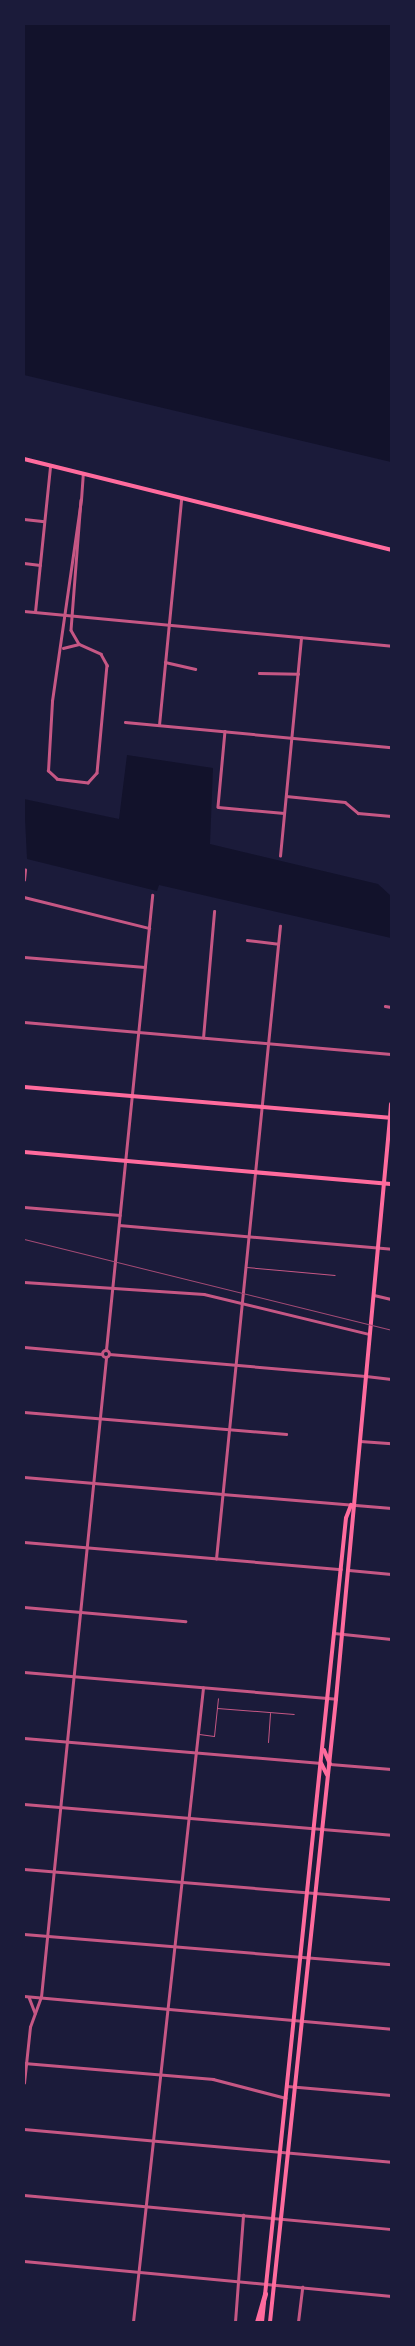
<!DOCTYPE html>
<html>
<head>
<meta charset="utf-8">
<style>
	body { margin:0 }
	#map { position:relative; width:415px; height:2346px; overflow:hidden; background:#1b1b3a; font-family:Arial,sans-serif }
	div>[style] { position:absolute }
	[style*='--x'] { left:calc(var(--x)*1px); top:calc(var(--y)*1px); width:calc(var(--w)*1px); rotate:calc(var(--a)*1deg) }
	.water>* { inset:0; background:#12122b }
	.service>* { height:1px; margin:-0.5px; padding:0 0.5px; transform-origin:0.5px; border-radius:0.5px; background:#c65784 }
	.minor>* { height:2.5px; margin:-1.25px; padding:0 1.25px; transform-origin:1.25px; border-radius:1.25px; background:#c65784 }
	.tertiary>* { height:3px; margin:-1.5px; padding:0 1.5px; transform-origin:1.5px; border-radius:1.5px; background:#c65784 }
	.tertiary>.ring { margin:-1.5px; padding:0; box-sizing:content-box; background:none; border:3px solid #c65784; border-radius:50% }
	.secondary>* { height:4px; margin:-2px; padding:0 2px; transform-origin:2px; border-radius:2px; background:#ff6b9d }
	.primary>* { height:4px; margin:-2px; padding:0 2px; transform-origin:2px; border-radius:2px; background:#ff6b9d }
	.motorway>* { height:4.5px; margin:-2.25px; padding:0 2.25px; transform-origin:2.25px; border-radius:2.25px; background:#ff6b9d }
	.rail>* { height:1px; margin:-0.5px; padding:0 0.5px; transform-origin:0.5px; border-radius:0.5px; background:#a44b75 }
	span { translate:-50% -50%; white-space:nowrap; text-align:center; line-height:1.15; -webkit-text-stroke:4px #1b1b3a; paint-order:stroke }
	.frame { position:absolute; inset:0; border:25px solid #1b1b3a; pointer-events:none }
</style>
</head>
<body>
<div id="map">
	<div class="water">
		<i style="clip-path:polygon(24px 24px,391px 24px,391px 462px,24px 375px)"></i>
		<i style="clip-path:polygon(127px 755px,213px 768px,210px 844px,378px 884px,391px 896px,391px 938px,159px 885px,157px 891px,27px 859px,24px 799px,119px 819px)"></i>
	</div>
	<div class="service">
		<i style="--x:246;--y:1267;--w:89;--a:5.1"></i>
		<i style="--x:217;--y:1708;--w:77;--a:4.5"></i>
		<i style="--x:199;--y:1734;--w:15;--a:8"></i>
		<i style="--x:214;--y:1736;--w:38;--a:-84"></i>
		<i style="--x:268;--y:1742;--w:29;--a:-86"></i>
	</div>
	<div class="minor">
		<i style="--x:81;--y:500;--w:130;--a:94.4"></i>
		<i style="--x:71;--y:630;--w:16;--a:60"></i>
		<i style="--x:79;--y:644;--w:24;--a:24"></i>
		<i style="--x:101;--y:654;--w:13;--a:61"></i>
		<i style="--x:107;--y:665;--w:108;--a:95.3"></i>
		<i style="--x:97;--y:773;--w:13;--a:132"></i>
		<i style="--x:88;--y:783;--w:31;--a:-173"></i>
		<i style="--x:57;--y:779;--w:12;--a:-138"></i>
		<i style="--x:48;--y:771;--w:70;--a:-86.7"></i>
		<i style="--x:52;--y:701;--w:203;--a:-81.8"></i>
		<i style="--x:81;--y:500;--w:26;--a:-86"></i>
		<i style="--x:24;--y:519;--w:20;--a:6"></i>
		<i style="--x:24;--y:563;--w:16;--a:7"></i>
		<i style="--x:24;--y:611;--w:369;--a:5.4"></i>
		<i style="--x:35;--y:612;--w:147;--a:-84.1"></i>
		<i style="--x:63;--y:648;--w:16;--a:-14"></i>
		<i style="--x:165;--y:662;--w:31;--a:13"></i>
		<i style="--x:259;--y:673;--w:39;--a:1"></i>
		<i style="--x:125;--y:722;--w:267;--a:5.4"></i>
		<i style="--x:159;--y:725;--w:227;--a:-84.4"></i>
		<i style="--x:225;--y:731;--w:76;--a:95.3"></i>
		<i style="--x:218;--y:807;--w:66;--a:5.2"></i>
		<i style="--x:286;--y:796;--w:59;--a:5.8"></i>
		<i style="--x:345;--y:802;--w:17;--a:40"></i>
		<i style="--x:358;--y:813;--w:33;--a:5"></i>
		<i style="--x:280;--y:856;--w:219;--a:-84.5"></i>
		<i style="--x:24;--y:880;--w:10;--a:-84"></i>
		<i style="--x:24;--y:897;--w:129;--a:13.9"></i>
		<i style="--x:247;--y:940;--w:31;--a:7"></i>
		<i style="--x:24;--y:957;--w:121;--a:4.7"></i>
		<i style="--x:385;--y:1006;--w:6;--a:9"></i>
		<i style="--x:24;--y:1022;--w:368;--a:5"></i>
		<i style="--x:203;--y:1038;--w:127;--a:-85"></i>
		<i style="--x:24;--y:1207;--w:96;--a:4.8"></i>
		<i style="--x:119;--y:1225;--w:273;--a:5"></i>
		<i style="--x:24;--y:1282;--w:180;--a:3.8"></i>
		<i style="--x:204;--y:1294;--w:170;--a:13.6"></i>
		<i style="--x:374;--y:1295;--w:17;--a:13"></i>
		<i style="--x:106;--y:1350;--w:457;--a:-84.2"></i>
		<i style="--x:366;--y:1376;--w:25;--a:7"></i>
		<i style="--x:24;--y:1412;--w:263;--a:4.8"></i>
		<i style="--x:360;--y:1441;--w:31;--a:4"></i>
		<i style="--x:24;--y:1477;--w:199;--a:4.9"></i>
		<i style="--x:24;--y:1542;--w:318;--a:4.9"></i>
		<i style="--x:216;--y:1559;--w:636;--a:-84.23"></i>
		<i style="--x:349;--y:1570;--w:42;--a:5.4"></i>
		<i style="--x:24;--y:1607;--w:162;--a:5"></i>
		<i style="--x:334;--y:1633;--w:57;--a:6"></i>
		<i style="--x:24;--y:1672;--w:313;--a:4.9"></i>
		<i style="--x:24;--y:1738;--w:298;--a:4.8"></i>
		<i style="--x:330;--y:1764;--w:61;--a:4.7"></i>
		<i style="--x:24;--y:1804;--w:368;--a:4.8"></i>
		<i style="--x:24;--y:1869;--w:368;--a:4.7"></i>
		<i style="--x:24;--y:1934;--w:368;--a:4.7"></i>
		<i style="--x:24;--y:1996;--w:368;--a:5.1"></i>
		<i style="--x:29;--y:1997;--w:17;--a:69"></i>
		<i style="--x:24;--y:2063;--w:190;--a:4.8"></i>
		<i style="--x:213;--y:2079;--w:75;--a:14.6"></i>
		<i style="--x:24;--y:2083;--w:56;--a:-83.9"></i>
		<i style="--x:30;--y:2027;--w:32;--a:-70"></i>
		<i style="--x:41;--y:1997;--w:642;--a:-84.19"></i>
		<i style="--x:287;--y:2086;--w:104;--a:4.9"></i>
		<i style="--x:24;--y:2129;--w:368;--a:5.1"></i>
		<i style="--x:24;--y:2195;--w:369;--a:5.3"></i>
		<i style="--x:24;--y:2261;--w:243;--a:5.4"></i>
		<i style="--x:133;--y:2322;--w:638;--a:-83.7"></i>
		<i style="--x:235;--y:2322;--w:107;--a:-85.7"></i>
		<i style="--x:298;--y:2322;--w:35;--a:-83"></i>
	</div>
	<div class="tertiary">
		<i style="--x:24;--y:1347;--w:78;--a:5.1"></i>
		<i class="ring" style="left:102.5px;top:1350.5px;width:4px;height:4px"></i>
		<i style="--x:109;--y:1354;--w:257;--a:4.9"></i>
		<i style="--x:222;--y:1494;--w:170;--a:4.7"></i>
		<i style="--x:266;--y:2284;--w:126;--a:5.5"></i>
	</div>
	<div class="secondary">
		<i style="--x:24;--y:459;--w:378;--a:13.9"></i>
		<i style="--x:390;--y:1118;--w:14;--a:-86"></i>
	</div>
	<div class="primary">
		<i style="--x:24;--y:1087;--w:367;--a:4.8"></i>
		<i style="--x:24;--y:1152;--w:368;--a:5"></i>
		<i style="--x:324;--y:1750;--w:15;--a:67"></i>
		<i style="--x:321;--y:1763;--w:13;--a:63"></i>
		<i style="--x:265;--y:2295;--w:781;--a:-84.05"></i>
		<i style="--x:346;--y:1518;--w:14;--a:-69"></i>
		<i style="--x:262;--y:2322;--w:20;--a:-84"></i>
		<i style="--x:270;--y:2322;--w:626;--a:-83.95"></i>
		<i style="--x:336;--y:1699;--w:584;--a:-84.69"></i>
	</div>
	<div class="motorway">
		<i style="--x:257;--y:2322;--w:29;--a:-74"></i>
	</div>
	<div class="rail">
		<i style="--x:24;--y:1239;--w:378;--a:13.9"></i>
	</div>
	<div class="frame"></div>
</div>
</body>
</html>
